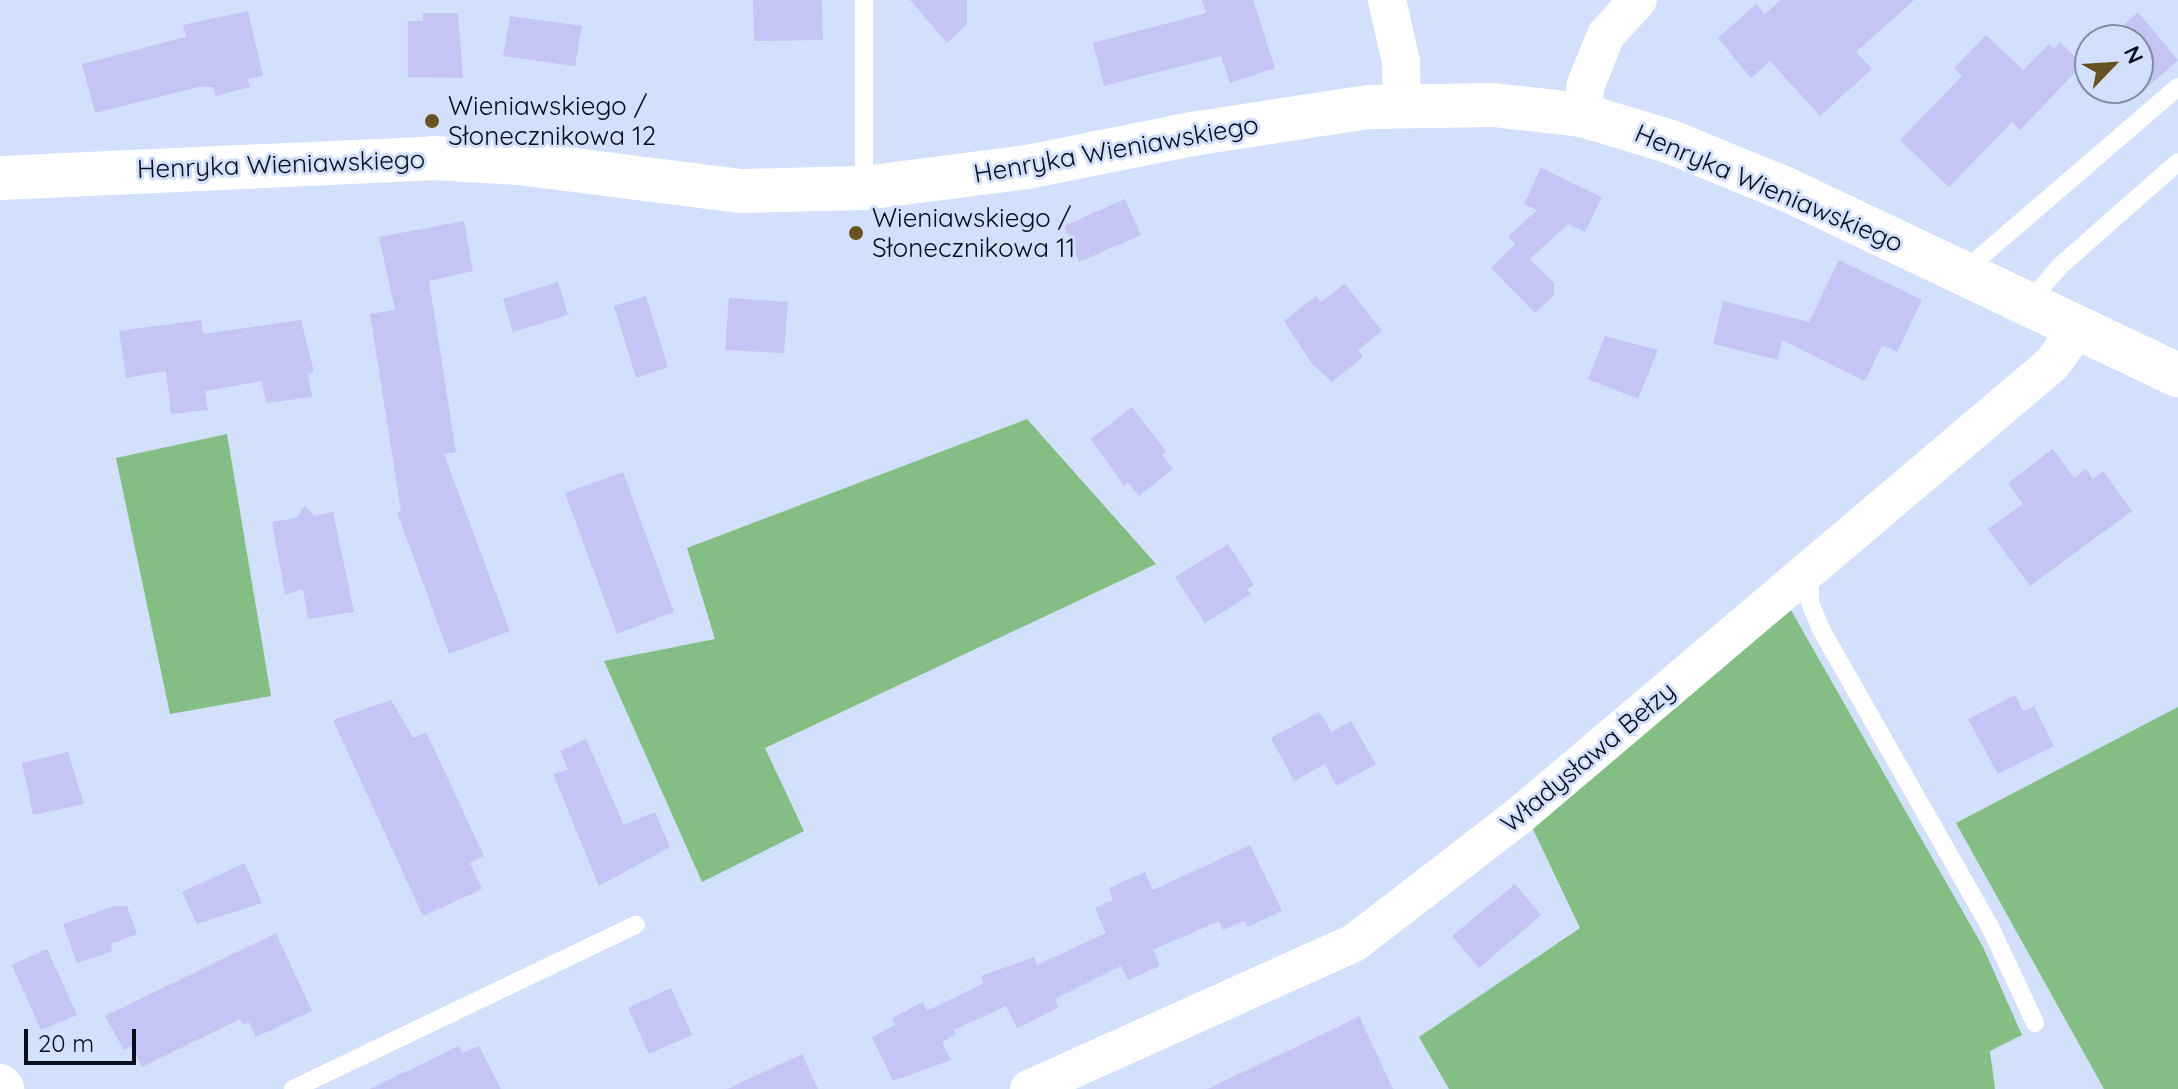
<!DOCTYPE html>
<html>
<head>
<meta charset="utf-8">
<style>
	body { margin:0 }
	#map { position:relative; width:2178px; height:1089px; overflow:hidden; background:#d2e0fc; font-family:Quicksand,sans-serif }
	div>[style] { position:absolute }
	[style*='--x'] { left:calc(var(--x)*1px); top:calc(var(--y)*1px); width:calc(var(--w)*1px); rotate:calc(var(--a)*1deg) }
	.green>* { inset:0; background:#84be85 }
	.building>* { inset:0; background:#c4c4f5 }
	.service>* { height:18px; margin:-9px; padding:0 9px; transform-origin:9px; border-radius:9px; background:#fff }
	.minor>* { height:38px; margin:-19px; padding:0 19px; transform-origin:19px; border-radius:19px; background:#fff }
	.tertiary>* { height:44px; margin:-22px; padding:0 22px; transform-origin:22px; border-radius:22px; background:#fff }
	.dots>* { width:22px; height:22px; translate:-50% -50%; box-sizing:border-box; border:4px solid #d2e0fc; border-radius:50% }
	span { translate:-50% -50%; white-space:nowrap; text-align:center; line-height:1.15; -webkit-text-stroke:6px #d2e0fc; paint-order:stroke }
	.poi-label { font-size:26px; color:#070d1d }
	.left { translate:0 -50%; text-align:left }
	.street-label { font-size:26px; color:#070d1d }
	.north { position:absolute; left:2074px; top:24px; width:80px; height:80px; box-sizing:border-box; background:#d2e0fc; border:2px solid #818ca3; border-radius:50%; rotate:65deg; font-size:22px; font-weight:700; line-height:32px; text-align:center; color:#070d1d }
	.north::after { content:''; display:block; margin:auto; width:28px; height:36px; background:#685222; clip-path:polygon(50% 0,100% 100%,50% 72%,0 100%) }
	.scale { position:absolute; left:24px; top:1029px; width:112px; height:36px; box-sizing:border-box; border:4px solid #070d1d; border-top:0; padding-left:10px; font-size:24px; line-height:28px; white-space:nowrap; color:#070d1d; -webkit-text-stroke:6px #d2e0fc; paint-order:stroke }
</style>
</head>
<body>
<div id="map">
	<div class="green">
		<i style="clip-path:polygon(1027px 419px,1156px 564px,765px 748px,804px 831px,702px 882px,604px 661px,715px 639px,687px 548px)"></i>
		<i style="clip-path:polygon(227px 434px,271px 696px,170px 714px,116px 458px)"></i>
		<i style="clip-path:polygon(1788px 605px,1983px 947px,2022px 1035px,1990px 1051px,1995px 1089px,1449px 1089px,1419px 1037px,1580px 928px,1531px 825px)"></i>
		<i style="clip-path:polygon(2178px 707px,2178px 1089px,2104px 1089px,1956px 823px)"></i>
	</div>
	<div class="building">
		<i style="clip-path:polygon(753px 0,822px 0,823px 40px,754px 41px)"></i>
		<i style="clip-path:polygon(910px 0,967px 0,967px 24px,947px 43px)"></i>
		<i style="clip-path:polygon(1202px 0,1253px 0,1275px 68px,1230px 83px,1221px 56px,1104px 86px,1093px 43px,1206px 13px)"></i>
		<i style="clip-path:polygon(1781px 0,1914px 0,1856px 52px,1872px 69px,1820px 116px,1770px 61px,1751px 78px,1718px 38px,1756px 4px,1765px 14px)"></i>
		<i style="clip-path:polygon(248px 11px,263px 76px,247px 79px,250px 87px,216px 96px,213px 87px,198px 87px,95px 113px,82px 64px,186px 37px,183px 25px)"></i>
		<i style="clip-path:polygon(2138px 12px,2178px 60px,2135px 98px,2126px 88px,2138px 88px,2138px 40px,2107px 40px)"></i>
		<i style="clip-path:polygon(423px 13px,458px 13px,463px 78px,408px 77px,408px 21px,423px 21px)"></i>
		<i style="clip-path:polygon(510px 16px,582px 26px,575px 66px,503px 56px)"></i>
		<i style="clip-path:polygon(1986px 35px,2023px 70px,2049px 44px,2054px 49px,2060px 42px,2083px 64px,2020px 130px,2012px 122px,1949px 187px,1900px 140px,1962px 76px,1954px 68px)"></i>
		<i style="clip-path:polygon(1541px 168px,1602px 197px,1585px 232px,1568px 224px,1530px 259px,1554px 283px,1554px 295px,1535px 313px,1491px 268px,1515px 244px,1508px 237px,1537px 210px,1524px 204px)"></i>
		<i style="clip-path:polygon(1125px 199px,1141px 235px,1079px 262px,1064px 226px)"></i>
		<i style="clip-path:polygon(464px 221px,473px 271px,429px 281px,456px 452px,444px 454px,510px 631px,449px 654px,397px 512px,401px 511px,370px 314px,395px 310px,379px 237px)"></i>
		<i style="clip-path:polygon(1839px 260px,1922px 300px,1897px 352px,1882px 345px,1865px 381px,1782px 340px,1778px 360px,1713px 344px,1723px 301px,1809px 322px)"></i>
		<i style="clip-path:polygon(558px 282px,568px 315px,513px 332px,503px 299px)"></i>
		<i style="clip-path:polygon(1345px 284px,1382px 331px,1358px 350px,1363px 357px,1332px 382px,1312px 364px,1284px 321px,1316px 296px,1321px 302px)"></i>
		<i style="clip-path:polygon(646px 296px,668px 367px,636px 378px,614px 306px)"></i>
		<i style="clip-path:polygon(729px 298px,788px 302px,784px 353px,725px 350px)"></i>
		<i style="clip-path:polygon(201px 320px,203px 334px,301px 320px,314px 372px,308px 373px,312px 397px,266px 403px,262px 381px,205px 391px,208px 410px,171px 414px,166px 371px,126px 378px,119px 331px)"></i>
		<i style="clip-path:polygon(1605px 336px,1658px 350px,1638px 399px,1588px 379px)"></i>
		<i style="clip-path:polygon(1132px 407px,1166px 451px,1162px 455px,1173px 469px,1139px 496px,1128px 483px,1124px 486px,1091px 439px)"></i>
		<i style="clip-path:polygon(2053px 449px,2074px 478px,2086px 469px,2093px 479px,2103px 471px,2132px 511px,2030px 586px,1988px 529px,2023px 504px,2008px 483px)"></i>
		<i style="clip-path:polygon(623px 472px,674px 612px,617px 634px,565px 493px)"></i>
		<i style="clip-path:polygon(305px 506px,315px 516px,333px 512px,354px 612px,308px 619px,303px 589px,285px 595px,272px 522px,296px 518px)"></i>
		<i style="clip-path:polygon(1228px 544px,1254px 585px,1247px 589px,1251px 594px,1205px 623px,1175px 577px)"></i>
		<i style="clip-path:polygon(2015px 695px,2023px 711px,2034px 706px,2054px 746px,1998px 774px,1968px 719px)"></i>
		<i style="clip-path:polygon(391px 700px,413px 738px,426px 732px,484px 856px,470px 863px,482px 889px,423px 916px,333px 720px)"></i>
		<i style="clip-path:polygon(1319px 712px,1332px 732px,1351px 721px,1376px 764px,1336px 786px,1325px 764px,1294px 781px,1271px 738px)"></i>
		<i style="clip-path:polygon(586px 739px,624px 825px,655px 812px,670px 847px,599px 886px,553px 774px,568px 770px,560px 751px)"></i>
		<i style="clip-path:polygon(68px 752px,84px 804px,33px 815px,22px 763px)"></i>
		<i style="clip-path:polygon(1250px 845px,1282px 911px,1247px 927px,1244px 921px,1223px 930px,1219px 921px,1153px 950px,1160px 966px,1128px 980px,1121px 966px,1055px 999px,1058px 1008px,1017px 1028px,1006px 1006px,954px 1030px,956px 1034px,942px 1042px,951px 1060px,893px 1081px,872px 1037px,895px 1025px,892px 1018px,923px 1002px,927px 1011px,984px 983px,981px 976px,1034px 957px,1037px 965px,1106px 933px,1095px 908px,1113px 900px,1109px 888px,1145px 872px,1153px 890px)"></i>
		<i style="clip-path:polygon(245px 863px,262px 903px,197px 924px,182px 892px)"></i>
		<i style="clip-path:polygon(1515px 884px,1541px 915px,1479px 968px,1452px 936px)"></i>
		<i style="clip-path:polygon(115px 906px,127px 906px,137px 934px,111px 944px,113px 951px,77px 963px,63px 924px)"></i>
		<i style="clip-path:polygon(276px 933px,312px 1011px,256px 1037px,249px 1022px,243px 1025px,240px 1019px,142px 1067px,132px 1046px,124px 1050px,105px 1016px)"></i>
		<i style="clip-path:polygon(47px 949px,77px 1015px,41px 1030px,12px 965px)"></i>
		<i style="clip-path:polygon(671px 988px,692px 1035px,649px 1054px,628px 1008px)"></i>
		<i style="clip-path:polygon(1359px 1016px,1393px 1089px,1207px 1089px,1338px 1027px)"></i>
		<i style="clip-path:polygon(459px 1046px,462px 1053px,479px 1046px,501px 1089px,370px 1089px)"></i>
		<i style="clip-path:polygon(802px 1054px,818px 1089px,727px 1089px)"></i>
	</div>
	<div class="service">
		<i style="--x:864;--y:188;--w:188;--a:-90"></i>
		<i style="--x:1964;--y:271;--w:282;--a:-40.7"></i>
		<i style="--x:2030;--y:301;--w:46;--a:-49.4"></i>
		<i style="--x:2060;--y:266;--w:157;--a:-41.4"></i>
		<i style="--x:1810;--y:571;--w:32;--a:90"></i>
		<i style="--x:1810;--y:603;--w:30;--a:67"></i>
		<i style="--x:1822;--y:631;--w:343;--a:60.4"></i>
		<i style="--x:1991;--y:929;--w:104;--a:64.9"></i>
		<i style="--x:293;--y:1089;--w:380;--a:-25.6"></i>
	</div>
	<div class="minor">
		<i style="--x:1387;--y:0;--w:64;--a:77.3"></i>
		<i style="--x:1401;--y:62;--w:41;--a:88.6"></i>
		<i style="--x:1582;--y:115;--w:31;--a:-83"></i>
		<i style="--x:1586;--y:84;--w:53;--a:-67.8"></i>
		<i style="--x:1606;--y:35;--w:47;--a:-47.6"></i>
		<i style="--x:1029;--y:1089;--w:356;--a:-24.2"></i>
		<i style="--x:1354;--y:943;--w:210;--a:-37.6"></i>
		<i style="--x:1520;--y:815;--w:697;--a:-40.29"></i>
		<i style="--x:2052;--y:364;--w:46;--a:-53.9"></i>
	</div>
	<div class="tertiary">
		<i style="--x:0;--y:178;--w:433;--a:-2.6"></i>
		<i style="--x:433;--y:158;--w:86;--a:3.3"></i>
		<i style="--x:519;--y:163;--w:224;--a:7.2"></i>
		<i style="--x:741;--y:191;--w:123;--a:-1.4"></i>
		<i style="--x:864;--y:188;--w:164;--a:-7.3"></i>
		<i style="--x:1027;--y:167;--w:168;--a:-11.3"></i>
		<i style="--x:1192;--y:134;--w:178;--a:-8.7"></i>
		<i style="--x:1368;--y:107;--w:125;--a:-0.9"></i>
		<i style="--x:1493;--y:105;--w:90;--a:6.4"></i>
		<i style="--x:1582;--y:115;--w:93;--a:16.9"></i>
		<i style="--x:1671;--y:142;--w:126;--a:22.3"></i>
		<i style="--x:1788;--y:190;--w:432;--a:25.4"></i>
		<i style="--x:0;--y:1086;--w:4;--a:56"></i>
	</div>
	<div class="dots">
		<i style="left:432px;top:121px;background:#685222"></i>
		<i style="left:856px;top:233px;background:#685222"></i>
	</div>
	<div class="poi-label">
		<span class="left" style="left:448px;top:121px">Wieniawskiego /<br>Słonecznikowa 12</span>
		<span class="left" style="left:872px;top:233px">Wieniawskiego /<br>Słonecznikowa 11</span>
	</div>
	<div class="street-label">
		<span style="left:1116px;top:149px;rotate:-10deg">Henryka Wieniawskiego</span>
		<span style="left:281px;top:164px;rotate:-2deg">Henryka Wieniawskiego</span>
		<span style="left:1769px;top:188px;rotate:23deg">Henryka Wieniawskiego</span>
		<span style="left:1588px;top:757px;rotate:-40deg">Władysława Bełzy</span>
	</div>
	<div class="north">N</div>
	<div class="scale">20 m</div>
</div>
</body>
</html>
